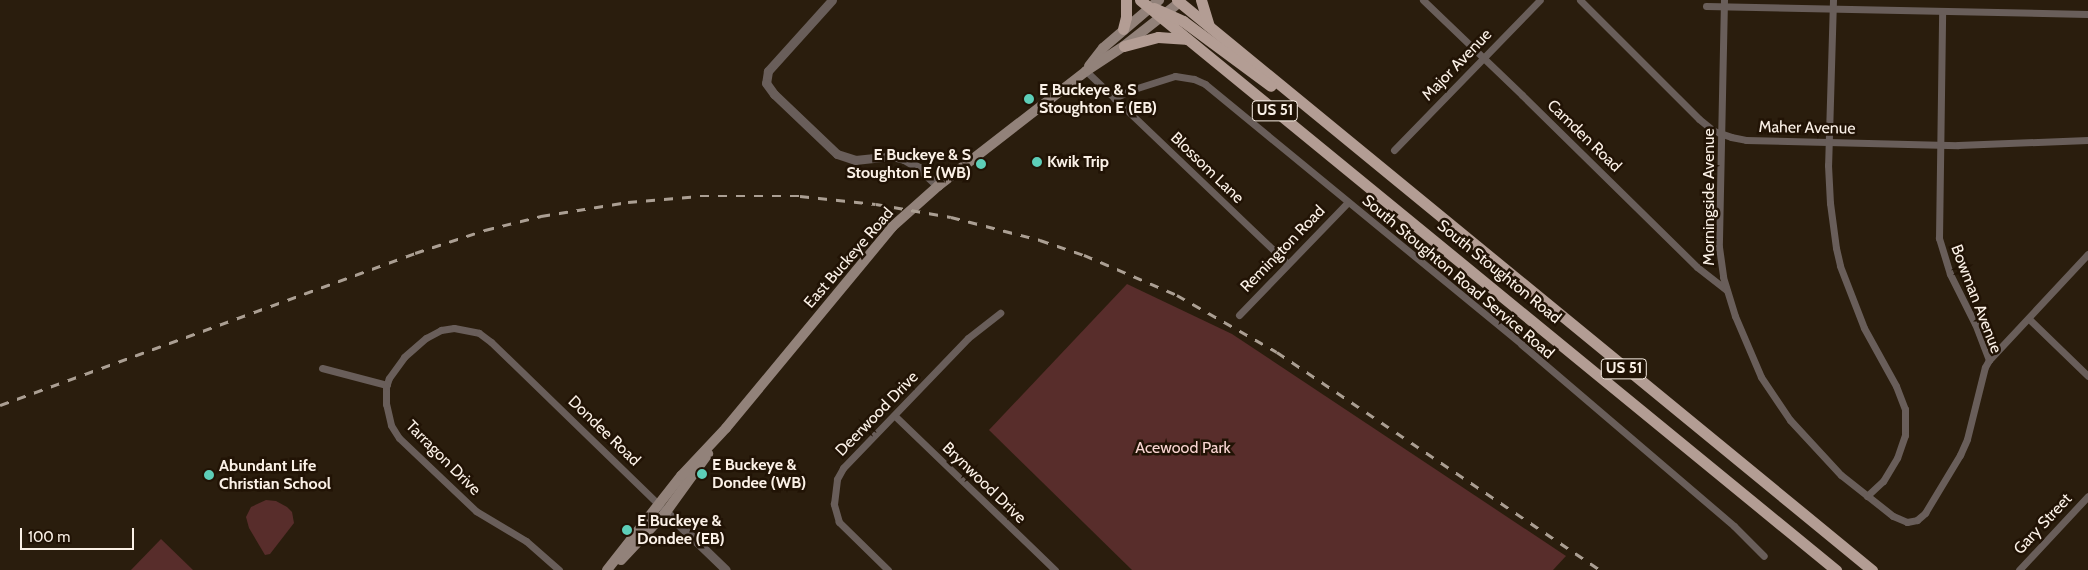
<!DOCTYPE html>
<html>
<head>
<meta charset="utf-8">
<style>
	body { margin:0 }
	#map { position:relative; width:2088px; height:570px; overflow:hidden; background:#2a1d0d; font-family:Cabin,sans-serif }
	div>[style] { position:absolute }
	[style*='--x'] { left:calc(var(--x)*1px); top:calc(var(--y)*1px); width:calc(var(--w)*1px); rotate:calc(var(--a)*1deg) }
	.green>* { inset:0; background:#582d2b }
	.minor>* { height:7px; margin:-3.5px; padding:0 3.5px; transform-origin:3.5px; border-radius:3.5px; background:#695e5a }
	.tertiary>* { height:9px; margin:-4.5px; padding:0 4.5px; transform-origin:4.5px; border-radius:4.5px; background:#695e5a }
	.secondary>* { height:10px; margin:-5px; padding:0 5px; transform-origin:5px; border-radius:5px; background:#92827a }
	.primary>* { height:11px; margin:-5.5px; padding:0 5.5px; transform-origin:5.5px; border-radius:5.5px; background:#b39d94 }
	.rail>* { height:2.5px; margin-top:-1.25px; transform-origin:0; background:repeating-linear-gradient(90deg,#ab9f93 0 9px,transparent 0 18px) }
	.dots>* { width:14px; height:14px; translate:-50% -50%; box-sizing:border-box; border:2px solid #211305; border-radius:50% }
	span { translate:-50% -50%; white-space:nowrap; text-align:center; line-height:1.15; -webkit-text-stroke:5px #211305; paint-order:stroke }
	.shield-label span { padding:1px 4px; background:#211305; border:1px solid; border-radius:4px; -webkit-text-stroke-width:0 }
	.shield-label { font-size:15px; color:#fbf1e7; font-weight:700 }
	.street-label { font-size:16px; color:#fbf1e7 }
	.poi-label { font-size:16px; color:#fbf1e7; font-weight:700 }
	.left { translate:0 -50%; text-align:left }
	.right { translate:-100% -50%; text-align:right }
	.park-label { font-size:16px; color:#f9d5d2 }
	.scale { position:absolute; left:20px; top:528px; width:114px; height:22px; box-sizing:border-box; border:2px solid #fbf1e7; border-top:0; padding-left:6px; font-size:15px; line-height:18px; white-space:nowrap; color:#fbf1e7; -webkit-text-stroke:4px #211305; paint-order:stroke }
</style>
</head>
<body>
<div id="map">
	<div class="green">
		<i style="clip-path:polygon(1127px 284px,1232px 334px,1566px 556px,1553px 570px,1132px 570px,989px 430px)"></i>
		<i style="clip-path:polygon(266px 500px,276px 501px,287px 507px,292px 512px,294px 523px,270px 554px,265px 555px,249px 528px,246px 517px,251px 507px)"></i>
		<i style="clip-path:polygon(161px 539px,193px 570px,131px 570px)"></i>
	</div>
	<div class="minor">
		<i style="--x:1423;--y:0;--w:137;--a:43.8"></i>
		<i style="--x:1522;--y:95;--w:245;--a:44.5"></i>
		<i style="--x:1697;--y:267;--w:37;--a:38"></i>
		<i style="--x:1580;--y:0;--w:168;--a:45"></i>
		<i style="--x:1699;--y:119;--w:19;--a:39"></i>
		<i style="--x:1714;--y:131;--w:18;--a:19"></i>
		<i style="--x:1731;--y:137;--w:15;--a:11"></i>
		<i style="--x:1746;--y:140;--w:212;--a:1.4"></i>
		<i style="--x:1958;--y:145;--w:130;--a:-2.2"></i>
		<i style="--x:1724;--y:0;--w:247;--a:91.2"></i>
		<i style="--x:1719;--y:247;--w:30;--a:82"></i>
		<i style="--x:1723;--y:277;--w:41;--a:72.9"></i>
		<i style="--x:1735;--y:316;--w:66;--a:66.9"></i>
		<i style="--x:1761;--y:377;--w:52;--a:56"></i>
		<i style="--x:1790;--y:420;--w:75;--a:47.2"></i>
		<i style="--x:1841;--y:475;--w:66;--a:38.3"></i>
		<i style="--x:1893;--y:516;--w:15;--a:23"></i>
		<i style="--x:1907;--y:522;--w:10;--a:-11"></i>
		<i style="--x:1917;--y:520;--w:11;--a:-41"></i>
		<i style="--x:1925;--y:513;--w:68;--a:-58.9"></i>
		<i style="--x:1960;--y:455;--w:17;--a:-66"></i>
		<i style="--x:1967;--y:439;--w:74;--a:-76"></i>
		<i style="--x:1985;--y:367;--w:8;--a:-60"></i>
		<i style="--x:1989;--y:360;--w:39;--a:-111"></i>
		<i style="--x:1975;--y:324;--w:56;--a:-116.6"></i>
		<i style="--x:1950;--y:274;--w:38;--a:-107"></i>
		<i style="--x:1939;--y:238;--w:227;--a:-89.2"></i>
		<i style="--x:1833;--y:0;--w:165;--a:91.7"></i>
		<i style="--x:1828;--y:165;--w:38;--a:87"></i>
		<i style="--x:1830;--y:203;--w:45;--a:82.4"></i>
		<i style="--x:1836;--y:248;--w:18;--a:77"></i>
		<i style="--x:1840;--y:266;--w:66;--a:68.8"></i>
		<i style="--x:1864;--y:328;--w:66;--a:61.1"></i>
		<i style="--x:1896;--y:386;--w:25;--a:69"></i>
		<i style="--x:1905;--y:409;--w:26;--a:90"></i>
		<i style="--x:1905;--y:435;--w:24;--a:109"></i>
		<i style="--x:1897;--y:458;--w:27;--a:121"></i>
		<i style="--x:1883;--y:481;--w:22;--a:137"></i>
		<i style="--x:1706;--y:6;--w:382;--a:1.2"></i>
		<i style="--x:1086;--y:71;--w:279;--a:43.7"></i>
		<i style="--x:1114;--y:98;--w:22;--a:-24"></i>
		<i style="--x:1134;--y:89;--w:43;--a:-17.6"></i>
		<i style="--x:1175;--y:76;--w:19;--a:9"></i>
		<i style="--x:1194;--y:79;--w:12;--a:24"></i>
		<i style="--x:1205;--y:84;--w:409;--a:39.4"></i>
		<i style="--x:1521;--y:344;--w:280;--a:40.5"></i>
		<i style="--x:1734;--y:526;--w:42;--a:45"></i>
		<i style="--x:1394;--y:150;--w:209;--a:-45.8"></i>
		<i style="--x:1239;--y:315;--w:156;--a:-46"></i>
		<i style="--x:2029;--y:319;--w:82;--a:44"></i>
		<i style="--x:1989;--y:360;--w:145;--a:-47"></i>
		<i style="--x:322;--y:368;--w:67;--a:14.7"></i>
		<i style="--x:895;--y:416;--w:222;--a:43.9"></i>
		<i style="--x:559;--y:570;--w:44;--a:-138.7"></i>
		<i style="--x:526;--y:541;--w:58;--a:-149"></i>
		<i style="--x:476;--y:511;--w:106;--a:-136.5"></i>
		<i style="--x:399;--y:438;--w:15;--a:-122"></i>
		<i style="--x:391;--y:425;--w:22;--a:-103"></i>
		<i style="--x:386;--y:404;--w:17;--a:-90"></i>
		<i style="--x:386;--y:387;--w:9;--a:-72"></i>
		<i style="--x:389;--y:378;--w:26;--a:-54"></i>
		<i style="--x:404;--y:357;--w:29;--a:-41"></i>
		<i style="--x:426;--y:338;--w:17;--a:-28"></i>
		<i style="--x:441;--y:330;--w:13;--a:-9"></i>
		<i style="--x:454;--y:328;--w:25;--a:11"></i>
		<i style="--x:479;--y:333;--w:15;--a:37"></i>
		<i style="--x:491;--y:342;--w:237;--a:44.1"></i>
		<i style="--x:888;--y:570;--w:69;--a:-135.6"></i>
		<i style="--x:839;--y:522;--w:19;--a:-106"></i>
		<i style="--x:834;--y:504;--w:25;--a:-83"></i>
		<i style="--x:837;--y:479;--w:13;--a:-61"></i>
		<i style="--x:843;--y:468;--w:180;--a:-46.1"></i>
		<i style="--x:968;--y:338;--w:41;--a:-38"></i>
		<i style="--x:2019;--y:570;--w:101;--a:-47"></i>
	</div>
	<div class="tertiary">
		<i style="--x:832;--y:0;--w:96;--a:132"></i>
		<i style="--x:768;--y:71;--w:12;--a:99"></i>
		<i style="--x:766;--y:83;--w:14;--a:54"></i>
		<i style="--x:774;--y:94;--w:87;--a:43.6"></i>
		<i style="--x:837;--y:154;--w:19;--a:18"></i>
		<i style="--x:855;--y:160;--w:37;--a:-6"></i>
		<i style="--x:892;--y:156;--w:12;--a:14"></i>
		<i style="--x:904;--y:159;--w:17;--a:31"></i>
		<i style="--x:919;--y:168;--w:26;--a:43"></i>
		<i style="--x:666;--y:512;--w:83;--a:44"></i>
	</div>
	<div class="secondary">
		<i style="--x:1089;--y:66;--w:23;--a:-52"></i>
		<i style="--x:1103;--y:48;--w:74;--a:-40.6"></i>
		<i style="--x:621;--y:560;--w:66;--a:-46.8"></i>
		<i style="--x:666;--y:512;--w:72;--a:-54.1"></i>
		<i style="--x:607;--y:570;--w:120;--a:-51.8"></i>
		<i style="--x:681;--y:476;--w:66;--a:-46.8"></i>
		<i style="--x:726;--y:428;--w:261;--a:-50.4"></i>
		<i style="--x:892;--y:227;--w:62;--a:-41.7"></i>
		<i style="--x:938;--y:186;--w:187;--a:-37.8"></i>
		<i style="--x:1086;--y:71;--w:45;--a:-33.3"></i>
		<i style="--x:1124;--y:46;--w:71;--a:-38.2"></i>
	</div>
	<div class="primary">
		<i style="--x:1140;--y:0;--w:900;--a:39.32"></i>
		<i style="--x:1177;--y:0;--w:899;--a:39.36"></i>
		<i style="--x:1201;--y:0;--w:27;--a:73"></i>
		<i style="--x:1154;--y:8;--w:32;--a:24"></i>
		<i style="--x:1183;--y:21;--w:109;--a:36.5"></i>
		<i style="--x:1123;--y:29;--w:12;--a:-76"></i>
		<i style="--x:1126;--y:17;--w:17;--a:-90"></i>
		<i style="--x:1124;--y:46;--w:35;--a:-15"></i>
		<i style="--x:1158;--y:37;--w:27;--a:4"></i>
	</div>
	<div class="rail">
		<i style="--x:0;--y:405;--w:442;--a:-20.1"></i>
		<i style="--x:415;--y:253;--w:74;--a:-18.2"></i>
		<i style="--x:485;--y:230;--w:58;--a:-14"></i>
		<i style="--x:541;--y:216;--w:88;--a:-9.1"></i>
		<i style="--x:628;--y:202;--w:72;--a:-4.8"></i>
		<i style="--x:700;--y:196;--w:100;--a:0"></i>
		<i style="--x:800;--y:196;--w:76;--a:6"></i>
		<i style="--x:876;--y:204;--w:76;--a:9.8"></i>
		<i style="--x:951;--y:217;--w:92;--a:14.5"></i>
		<i style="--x:1040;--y:240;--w:46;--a:18.8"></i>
		<i style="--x:1084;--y:255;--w:101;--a:23.3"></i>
		<i style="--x:1177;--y:295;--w:115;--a:29.7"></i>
		<i style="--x:1277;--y:352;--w:390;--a:34"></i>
	</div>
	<div class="dots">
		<i style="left:1029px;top:99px;background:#5dceb8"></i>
		<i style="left:1037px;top:162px;background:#5dceb8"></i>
		<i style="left:981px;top:164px;background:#5dceb8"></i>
		<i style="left:702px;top:474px;background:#5dceb8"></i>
		<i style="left:209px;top:475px;background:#5dceb8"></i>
		<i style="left:627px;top:530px;background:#5dceb8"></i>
	</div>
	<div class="shield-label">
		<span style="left:1275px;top:111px">US 51</span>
		<span style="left:1624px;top:369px">US 51</span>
	</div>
	<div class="street-label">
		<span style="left:1457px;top:65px;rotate:-46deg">Major Avenue</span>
		<span style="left:1807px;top:128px;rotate:1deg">Maher Avenue</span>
		<span style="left:1584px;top:136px;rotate:44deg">Camden Road</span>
		<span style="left:1207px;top:168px;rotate:44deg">Blossom Lane</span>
		<span style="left:1709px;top:197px;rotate:-90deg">Morningside Avenue</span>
		<span style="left:1283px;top:249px;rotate:-46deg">Remington Road</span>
		<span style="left:849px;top:258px;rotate:-49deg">East Buckeye Road</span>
		<span style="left:1499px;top:272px;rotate:39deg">South Stoughton Road</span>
		<span style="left:1458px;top:277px;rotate:40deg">South Stoughton Road Service Road</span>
		<span style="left:1976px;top:299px;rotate:69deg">Bowman Avenue</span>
		<span style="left:877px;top:414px;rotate:-46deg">Deerwood Drive</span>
		<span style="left:604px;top:431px;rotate:44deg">Dondee Road</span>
		<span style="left:443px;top:458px;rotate:45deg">Tarragon Drive</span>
		<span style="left:984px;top:483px;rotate:44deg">Brynwood Drive</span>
		<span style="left:2043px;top:524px;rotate:-47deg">Gary Street</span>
	</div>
	<div class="poi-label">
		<span class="left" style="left:1039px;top:99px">E Buckeye &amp; S<br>Stoughton E (EB)</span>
		<span class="right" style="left:971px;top:164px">E Buckeye &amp; S<br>Stoughton E (WB)</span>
		<span class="left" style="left:1047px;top:162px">Kwik Trip</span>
		<span class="left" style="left:712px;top:474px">E Buckeye &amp;<br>Dondee (WB)</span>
		<span class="left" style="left:219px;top:475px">Abundant Life<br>Christian School</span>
		<span class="left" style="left:637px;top:530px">E Buckeye &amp;<br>Dondee (EB)</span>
	</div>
	<div class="park-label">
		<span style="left:1183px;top:448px">Acewood Park</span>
	</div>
	<div class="scale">100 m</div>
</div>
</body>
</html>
